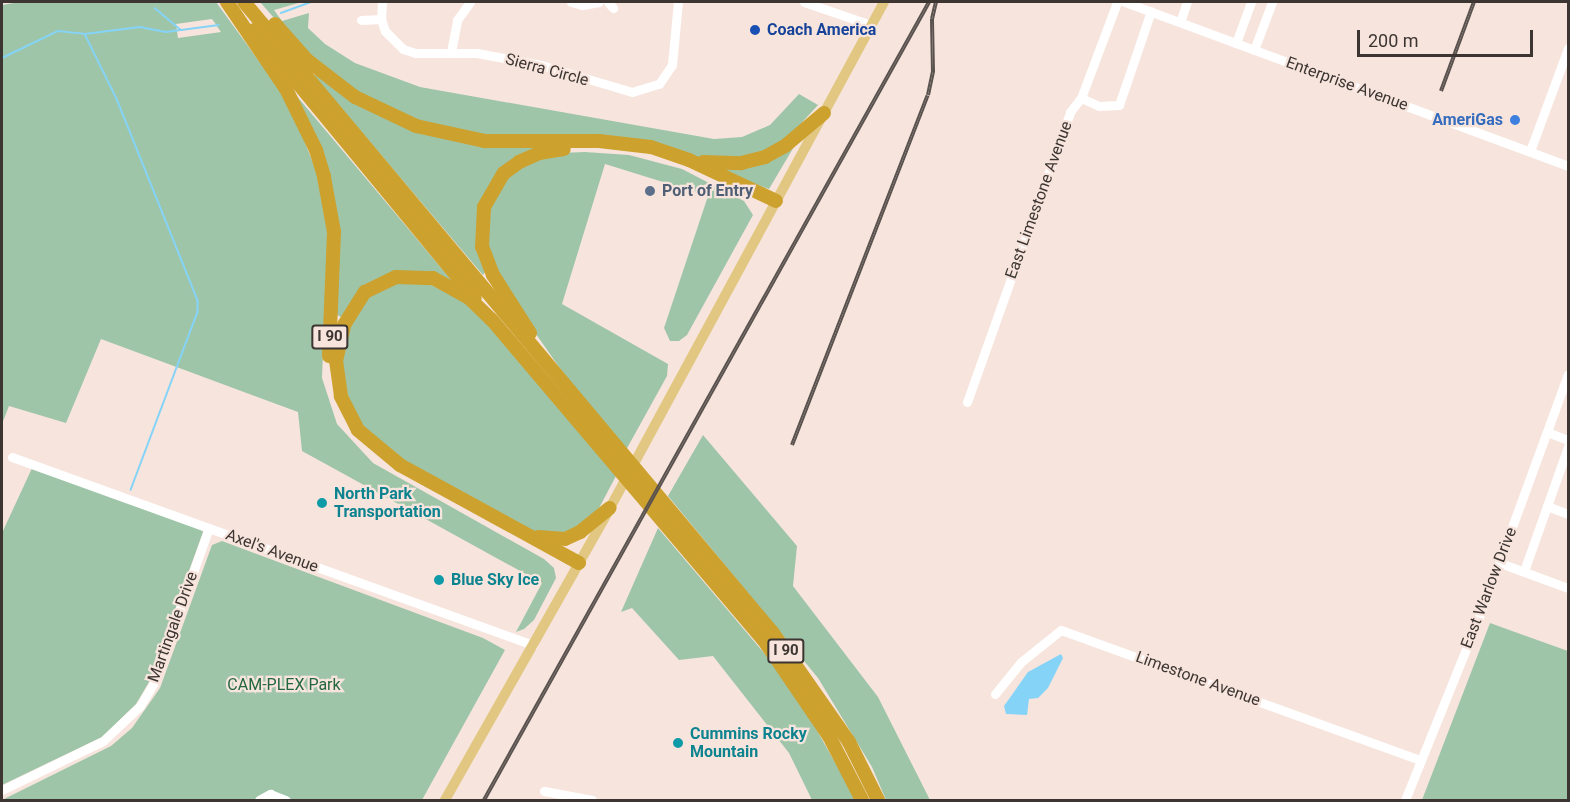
<!DOCTYPE html>
<html>
<head>
<meta charset="utf-8">
<style>
	body { margin:0 }
	#map { position:relative; width:1570px; height:802px; overflow:hidden; background:#f7e5dd; font-family:Roboto,sans-serif }
	div>[style] { position:absolute }
	[style*='--x'] { left:calc(var(--x)*1px); top:calc(var(--y)*1px); width:calc(var(--w)*1px); rotate:calc(var(--a)*1deg) }
	.green>* { inset:0; background:#9fc5a9 }
	.water>* { inset:0; background:#85d4f7 }
	.stream>* { height:1.5px; margin:-0.75px; padding:0 0.75px; transform-origin:0.75px; border-radius:0.75px; background:#85d4f7 }
	.minor>* { height:9px; margin:-4.5px; padding:0 4.5px; transform-origin:4.5px; border-radius:4.5px; background:#fff }
	.major>* { height:10px; margin:-5px; padding:0 5px; transform-origin:5px; border-radius:5px; background:#e1c781 }
	.highway>* { height:14px; margin:-7px; padding:0 7px; transform-origin:7px; border-radius:7px; background:#cda12d }
	.rail>* { height:4px; margin-top:-2px; transform-origin:0; background:repeating-linear-gradient(90deg,#f7e5dd 0 4.5px,#5a524e 0 9px); box-sizing:border-box; border-block:2px solid #5a524e }
	.dots>* { width:16px; height:16px; translate:-50% -50%; box-sizing:border-box; border:3px solid #f7e5dd; border-radius:50% }
	span { translate:-50% -50%; white-space:nowrap; text-align:center; line-height:1.15; -webkit-text-stroke:4.5px #f7e5dd; paint-order:stroke }
	.shield-label span { padding:2px 4px; background:#f7e5dd; border:2px solid; border-radius:4px; -webkit-text-stroke-width:0 }
	.shield-label { font-size:15px; color:#3c3532; font-weight:700 }
	.transit-label { font-size:16px; color:#164399; font-weight:700 }
	.left { translate:0 -50%; text-align:left }
	.street-label { font-size:16px; color:#3c3532 }
	.shop-label { font-size:16px; color:#366cbe; font-weight:700 }
	.right { translate:-100% -50%; text-align:right }
	.service-label { font-size:16px; color:#4e5e75; font-weight:700 }
	.culture-label { font-size:16px; color:#0d838f; font-weight:700 }
	.park-label { font-size:16px; color:#22673d }
	.frame { position:absolute; inset:0; border:3px solid #3c3532; pointer-events:none }
	.scale { position:absolute; left:1357px; top:30px; width:176px; height:27px; box-sizing:border-box; border:3px solid #3c3532; border-top:0; padding-left:8px; font-size:18px; line-height:21px; white-space:nowrap; color:#3c3532; -webkit-text-stroke:4px #f7e5dd; paint-order:stroke }
</style>
</head>
<body>
<div id="map">
	<div class="green">
		<i style="clip-path:polygon(evenodd,20px 2px,216px 2px,275px 83px,299px 127px,318px 176px,328px 233px,322px 378px,337px 424px,373px 463px,544px 559px,554px 568px,556px 578px,534px 620px,524px 629px,516px 632px,542px 583px,302px 451px,298px 412px,101px 339px,66px 423px,9px 406px,2px 424px,2px 5px,20px 2px,212px 19px,221px 32px,178px 38px,176px 24px,212px 19px)"></i>
		<i style="clip-path:polygon(260px 2px,302px 2px,274px 10px,282px 21px,309px 13px,308px 28px,325px 44px,355px 63px,420px 87px,714px 139px,742px 137px,770px 125px,799px 94px,818px 105px,784px 142px,741px 160px,699px 159px,653px 143px,507px 140px,435px 129px,359px 95px,311px 60px)"></i>
		<i style="clip-path:polygon(318px 72px,414px 129px,552px 145px,488px 187px,487px 269px,483px 275px,314px 76px)"></i>
		<i style="clip-path:polygon(290px 88px,458px 288px,434px 278px,363px 290px,341px 317px,335px 314px,336px 226px)"></i>
		<i style="clip-path:polygon(795px 145px,769px 189px,710px 167px)"></i>
		<i style="clip-path:polygon(585px 152px,629px 155px,682px 169px,744px 201px,753px 215px,687px 335px,679px 341px,670px 341px,664px 328px,708px 196px,605px 164px,562px 304px,668px 364px,667px 376px,626px 450px,573px 387px,494px 274px,483px 234px,496px 189px,527px 161px,559px 153px)"></i>
		<i style="clip-path:polygon(417px 279px,467px 300px,617px 474px,597px 512px,575px 531px,547px 536px,531px 530px,394px 457px,362px 428px,341px 379px,343px 343px,354px 310px,384px 285px)"></i>
		<i style="clip-path:polygon(703px 435px,797px 546px,793px 586px,878px 697px,930px 800px,886px 800px,872px 767px,818px 678px,668px 496px)"></i>
		<i style="clip-path:polygon(33px 466px,201px 527px,203px 532px,149px 682px,136px 704px,102px 737px,2px 785px,2px 533px)"></i>
		<i style="clip-path:polygon(658px 528px,769px 659px,805px 709px,856px 800px,812px 800px,789px 753px,713px 656px,679px 660px,632px 608px,621px 612px)"></i>
		<i style="clip-path:polygon(222px 541px,483px 638px,505px 650px,422px 800px,2px 800px,111px 746px,132px 728px,160px 688px,212px 545px)"></i>
		<i style="clip-path:polygon(1490px 623px,1568px 651px,1568px 800px,1422px 800px)"></i>
	</div>
	<div class="water">
		<i style="clip-path:polygon(1061px 654px,1063px 658px,1048px 688px,1038px 698px,1029px 699px,1027px 715px,1006px 714px,1004px 706px,1028px 672px)"></i>
	</div>
	<div class="stream">
		<i style="--x:155;--y:8;--w:33;--a:40"></i>
		<i style="--x:281;--y:13;--w:33;--a:-20"></i>
		<i style="--x:85;--y:34;--w:72;--a:63.8"></i>
		<i style="--x:117;--y:99;--w:218;--a:68.1"></i>
		<i style="--x:198;--y:301;--w:11;--a:90"></i>
		<i style="--x:198;--y:312;--w:190;--a:110.6"></i>
		<i style="--x:2;--y:58;--w:62;--a:-25.7"></i>
		<i style="--x:58;--y:31;--w:27;--a:6"></i>
		<i style="--x:85;--y:34;--w:55;--a:-7.3"></i>
		<i style="--x:140;--y:27;--w:26;--a:11"></i>
		<i style="--x:166;--y:32;--w:53;--a:-7.5"></i>
	</div>
	<div class="minor">
		<i style="--x:382;--y:2;--w:17;--a:93"></i>
		<i style="--x:381;--y:19;--w:13;--a:72"></i>
		<i style="--x:385;--y:31;--w:25;--a:45"></i>
		<i style="--x:403;--y:49;--w:13;--a:18"></i>
		<i style="--x:415;--y:53;--w:62;--a:0"></i>
		<i style="--x:477;--y:53;--w:65;--a:10.6"></i>
		<i style="--x:541;--y:65;--w:95;--a:16.5"></i>
		<i style="--x:632;--y:92;--w:28;--a:-17"></i>
		<i style="--x:659;--y:84;--w:23;--a:-56"></i>
		<i style="--x:672;--y:65;--w:63;--a:-84.6"></i>
		<i style="--x:571;--y:2;--w:11;--a:15"></i>
		<i style="--x:582;--y:5;--w:17;--a:-10"></i>
		<i style="--x:608;--y:2;--w:8;--a:50"></i>
		<i style="--x:804;--y:2;--w:71;--a:18.9"></i>
		<i style="--x:1125;--y:2;--w:472;--a:20.3"></i>
		<i style="--x:361;--y:20;--w:20;--a:-3"></i>
		<i style="--x:1180;--y:22;--w:21;--a:-71"></i>
		<i style="--x:1236;--y:43;--w:44;--a:-69.9"></i>
		<i style="--x:1254;--y:50;--w:51;--a:-69.4"></i>
		<i style="--x:451;--y:52;--w:33;--a:-79"></i>
		<i style="--x:457;--y:20;--w:22;--a:-54"></i>
		<i style="--x:1081;--y:98;--w:20;--a:24"></i>
		<i style="--x:1099;--y:106;--w:20;--a:-3"></i>
		<i style="--x:1119;--y:105;--w:99;--a:-71.2"></i>
		<i style="--x:1530;--y:151;--w:110;--a:-69.7"></i>
		<i style="--x:967;--y:402;--w:308;--a:-70.4"></i>
		<i style="--x:1070;--y:112;--w:18;--a:-52"></i>
		<i style="--x:1081;--y:98;--w:103;--a:-69.4"></i>
		<i style="--x:1547;--y:432;--w:22;--a:21"></i>
		<i style="--x:12;--y:457;--w:554;--a:19.84"></i>
		<i style="--x:1547;--y:506;--w:22;--a:21"></i>
		<i style="--x:1500;--y:563;--w:72;--a:20.2"></i>
		<i style="--x:1524;--y:571;--w:132;--a:-70.5"></i>
		<i style="--x:995;--y:694;--w:41;--a:-50.9"></i>
		<i style="--x:1021;--y:662;--w:51;--a:-38.7"></i>
		<i style="--x:1061;--y:630;--w:383;--a:19.9"></i>
		<i style="--x:2;--y:790;--w:112;--a:-25.9"></i>
		<i style="--x:103;--y:741;--w:51;--a:-43.4"></i>
		<i style="--x:140;--y:706;--w:26;--a:-59"></i>
		<i style="--x:153;--y:684;--w:166;--a:-70.3"></i>
		<i style="--x:544;--y:791;--w:49;--a:10.6"></i>
		<i style="--x:259;--y:800;--w:13;--a:-29"></i>
		<i style="--x:270;--y:794;--w:17;--a:21"></i>
		<i style="--x:1405;--y:800;--w:206;--a:-68"></i>
		<i style="--x:1482;--y:609;--w:250;--a:-69.9"></i>
	</div>
	<div class="major">
		<i style="--x:445;--y:800;--w:335;--a:-60.5"></i>
		<i style="--x:610;--y:508;--w:575;--a:-61.56"></i>
	</div>
	<div class="highway">
		<i style="--x:227;--y:2;--w:105;--a:55.9"></i>
		<i style="--x:286;--y:89;--w:68;--a:63.8"></i>
		<i style="--x:316;--y:150;--w:28;--a:73"></i>
		<i style="--x:324;--y:177;--w:56;--a:79.7"></i>
		<i style="--x:334;--y:232;--w:124;--a:92.3"></i>
		<i style="--x:244;--y:2;--w:823;--a:50.03"></i>
		<i style="--x:773;--y:633;--w:133;--a:55.1"></i>
		<i style="--x:849;--y:742;--w:65;--a:63.4"></i>
		<i style="--x:275;--y:24;--w:48;--a:48.4"></i>
		<i style="--x:307;--y:60;--w:61;--a:37.6"></i>
		<i style="--x:355;--y:97;--w:68;--a:25.4"></i>
		<i style="--x:416;--y:126;--w:71;--a:12.3"></i>
		<i style="--x:485;--y:141;--w:114;--a:0"></i>
		<i style="--x:599;--y:141;--w:52;--a:6.6"></i>
		<i style="--x:651;--y:147;--w:40;--a:18.9"></i>
		<i style="--x:689;--y:160;--w:96;--a:25.2"></i>
		<i style="--x:254;--y:30;--w:347;--a:50.5"></i>
		<i style="--x:703;--y:162;--w:38;--a:2"></i>
		<i style="--x:741;--y:163;--w:25;--a:-14"></i>
		<i style="--x:765;--y:157;--w:23;--a:-29"></i>
		<i style="--x:785;--y:146;--w:51;--a:-40.2"></i>
		<i style="--x:530;--y:333;--w:69;--a:-122.5"></i>
		<i style="--x:493;--y:275;--w:30;--a:-111"></i>
		<i style="--x:482;--y:247;--w:40;--a:-87.1"></i>
		<i style="--x:484;--y:207;--w:39;--a:-60"></i>
		<i style="--x:504;--y:173;--w:19;--a:-36"></i>
		<i style="--x:519;--y:162;--w:22;--a:-24"></i>
		<i style="--x:539;--y:153;--w:25;--a:-9"></i>
		<i style="--x:538;--y:537;--w:27;--a:4"></i>
		<i style="--x:565;--y:539;--w:17;--a:-25"></i>
		<i style="--x:580;--y:532;--w:38;--a:-39"></i>
		<i style="--x:579;--y:563;--w:204;--a:-151.3"></i>
		<i style="--x:400;--y:465;--w:55;--a:-140.2"></i>
		<i style="--x:358;--y:430;--w:38;--a:-117"></i>
		<i style="--x:341;--y:396;--w:35;--a:-98"></i>
		<i style="--x:336;--y:361;--w:37;--a:-77"></i>
		<i style="--x:344;--y:325;--w:39;--a:-58"></i>
		<i style="--x:365;--y:292;--w:34;--a:-26"></i>
		<i style="--x:396;--y:277;--w:37;--a:2"></i>
		<i style="--x:433;--y:278;--w:41;--a:29.1"></i>
		<i style="--x:469;--y:298;--w:32;--a:44"></i>
		<i style="--x:492;--y:320;--w:419;--a:49.7"></i>
		<i style="--x:763;--y:639;--w:117;--a:55.8"></i>
		<i style="--x:829;--y:736;--w:72;--a:62.7"></i>
	</div>
	<div class="rail">
		<i style="--x:1441;--y:91;--w:95;--a:-69.7"></i>
		<i style="--x:792;--y:445;--w:375;--a:-68.8"></i>
		<i style="--x:928;--y:95;--w:24;--a:-78"></i>
		<i style="--x:933;--y:72;--w:53;--a:-91.1"></i>
		<i style="--x:932;--y:19;--w:17;--a:-77"></i>
		<i style="--x:484;--y:800;--w:914;--a:-60.85"></i>
	</div>
	<div class="dots">
		<i style="left:755px;top:30px;background:#1a4fb4"></i>
		<i style="left:1515px;top:120px;background:#3f7fe0"></i>
		<i style="left:650px;top:191px;background:#5c6f8a"></i>
		<i style="left:322px;top:503px;background:#0f9aa8"></i>
		<i style="left:439px;top:580px;background:#0f9aa8"></i>
		<i style="left:678px;top:743px;background:#0f9aa8"></i>
	</div>
	<div class="shield-label">
		<span style="left:330px;top:337px">I 90</span>
		<span style="left:786px;top:651px">I 90</span>
	</div>
	<div class="transit-label">
		<span class="left" style="left:767px;top:30px">Coach America</span>
	</div>
	<div class="street-label">
		<span style="left:547px;top:70px;rotate:15deg">Sierra Circle</span>
		<span style="left:1347px;top:84px;rotate:20deg">Enterprise Avenue</span>
		<span style="left:1039px;top:200px;rotate:-70deg">East Limestone Avenue</span>
		<span style="left:272px;top:551px;rotate:20deg">Axel's Avenue</span>
		<span style="left:1489px;top:588px;rotate:-69deg">East Warlow Drive</span>
		<span style="left:173px;top:627px;rotate:-70deg">Martingale Drive</span>
		<span style="left:1198px;top:679px;rotate:20deg">Limestone Avenue</span>
	</div>
	<div class="shop-label">
		<span class="right" style="left:1503px;top:120px">AmeriGas</span>
	</div>
	<div class="service-label">
		<span class="left" style="left:662px;top:191px">Port of Entry</span>
	</div>
	<div class="culture-label">
		<span class="left" style="left:334px;top:503px">North Park<br>Transportation</span>
		<span class="left" style="left:451px;top:580px">Blue Sky Ice</span>
		<span class="left" style="left:690px;top:743px">Cummins Rocky<br>Mountain</span>
	</div>
	<div class="park-label">
		<span style="left:284px;top:685px">CAM-PLEX Park</span>
	</div>
	<div class="frame"></div>
	<div class="scale">200 m</div>
</div>
</body>
</html>
